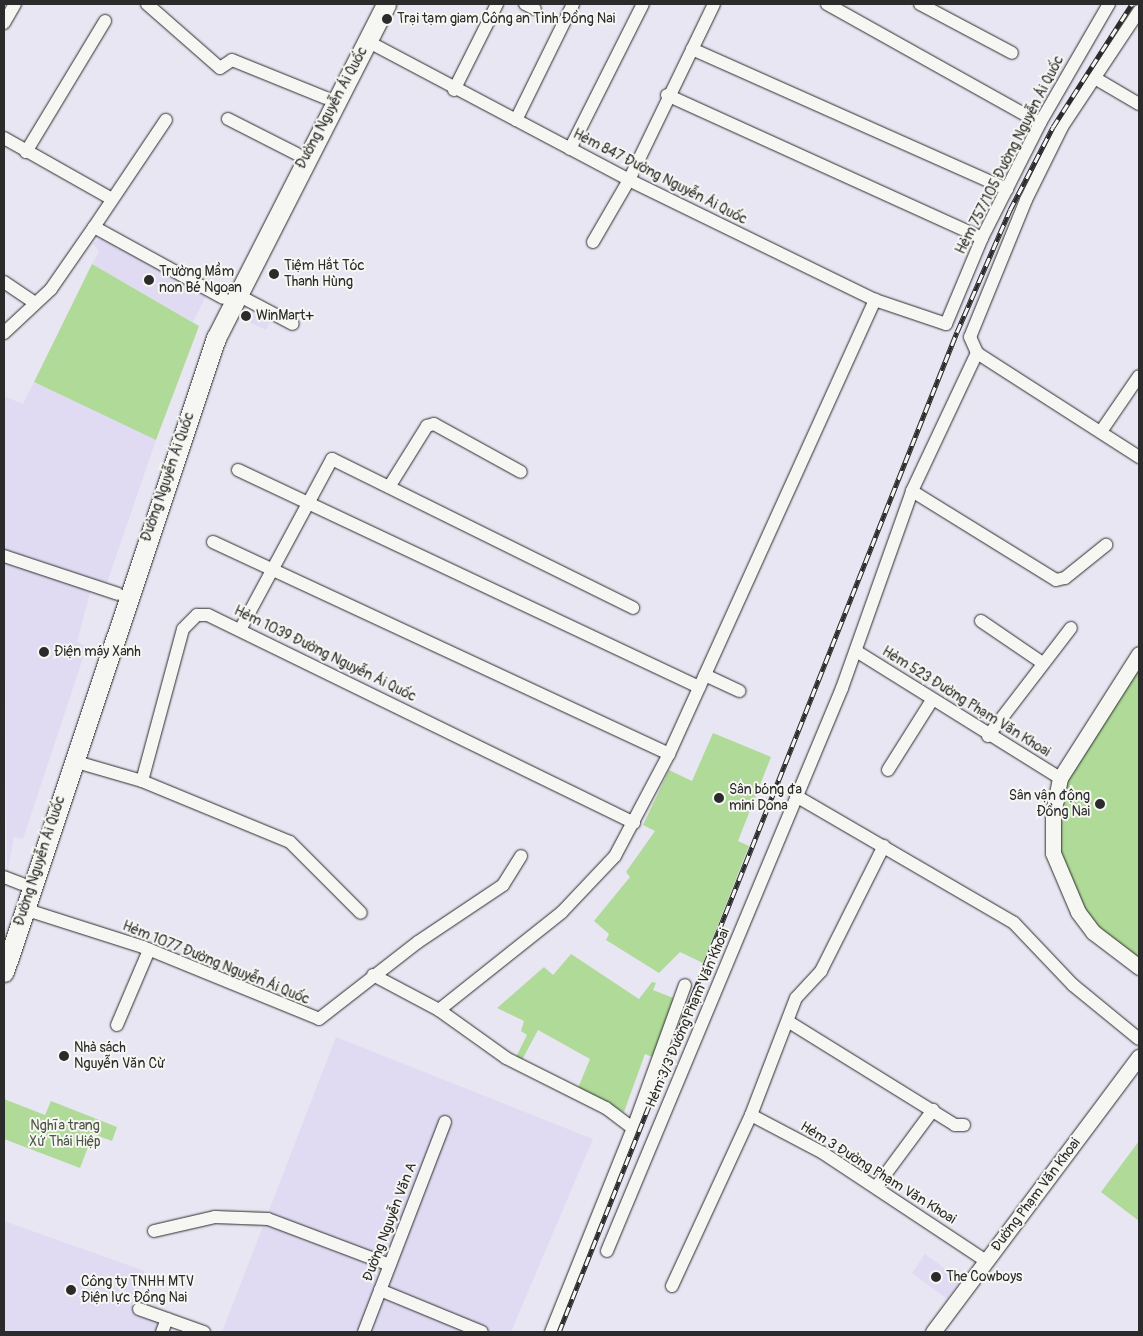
<!DOCTYPE html>
<html>
<head>
<meta charset="utf-8">
<style>
	body { margin:0 }
	#map { position:relative; width:1143px; height:1336px; overflow:hidden; background:#e9e6f3; font-family:Pangolin,sans-serif }
	div>[style] { position:absolute }
	[style*='--x'] { left:calc(var(--x)*1px); top:calc(var(--y)*1px); width:calc(var(--w)*1px); rotate:calc(var(--a)*1deg) }
	.built>* { inset:0; background:#e0dbf3 }
	.green>* { inset:0; background:#afda98 }
	.roads { filter:drop-shadow(0 0 1px #2b2b2b) drop-shadow(0 0 1px #2b2b2b) }
	.minor>* { height:12px; margin:-6px; padding:0 6px; transform-origin:6px; border-radius:6px; background:#f6f6f2 }
	.tertiary>* { height:15px; margin:-7.5px; padding:0 7.5px; transform-origin:7.5px; border-radius:7.5px; background:#f6f6f2 }
	.primary>* { height:19px; margin:-9.5px; padding:0 9.5px; transform-origin:9.5px; border-radius:9.5px; background:#f6f6f2 }
	.rail>* { height:5px; margin-top:-2.5px; transform-origin:0; background:repeating-linear-gradient(90deg,#f6f6f2 0 9px,#2b2b2b 0 18px); box-sizing:border-box; border-block:1px solid #2b2b2b }
	.dots>* { width:14px; height:14px; translate:-50% -50%; box-sizing:border-box; border:2px solid #f6f6f2; border-radius:50% }
	span { translate:-50% -50%; white-space:nowrap; text-align:center; line-height:1.15; -webkit-text-stroke:4px #f6f6f2; paint-order:stroke }
	.poi-label { font-size:14px; color:#2b2b2b }
	.left { translate:0 -50%; text-align:left }
	.right { translate:-100% -50%; text-align:right }
	.street-label { font-size:14px; color:#2b2b2b }
	.park-label { font-size:14px; color:#4c5746 }
	.frame { position:absolute; inset:0; border:5px solid #2b2b2b; pointer-events:none }
</style>
</head>
<body>
<div id="map">
	<div class="built">
		<i style="clip-path:polygon(104px 237px,206px 296px,193px 322px,92px 264px,99px 252px,93px 243px)"></i>
		<i style="clip-path:polygon(235px 304px,270px 322px,266px 330px,231px 313px)"></i>
		<i style="clip-path:polygon(34px 382px,156px 440px,107px 583px,4px 549px,4px 396px,23px 404px)"></i>
		<i style="clip-path:polygon(4px 561px,91px 589px,77px 642px,87px 646px,23px 839px,14px 837px,7px 875px)"></i>
		<i style="clip-path:polygon(336px 1037px,593px 1139px,511px 1332px,222px 1332px)"></i>
		<i style="clip-path:polygon(4px 1221px,145px 1271px,132px 1309px,163px 1321px,159px 1332px,4px 1332px)"></i>
		<i style="clip-path:polygon(925px 1254px,961px 1280px,947px 1299px,912px 1273px)"></i>
	</div>
	<div class="green">
		<i style="clip-path:polygon(92px 264px,199px 326px,156px 440px,34px 382px)"></i>
		<i style="clip-path:polygon(1139px 664px,1139px 960px,1097px 927px,1082px 907px,1059px 851px,1059px 815px,1066px 781px)"></i>
		<i style="clip-path:polygon(713px 733px,771px 757px,738px 841px,749px 846px,703px 963px,680px 952px,659px 973px,606px 940px,609px 934px,594px 921px,630px 877px,626px 872px,655px 831px,643px 825px,669px 770px,692px 781px)"></i>
		<i style="clip-path:polygon(571px 954px,639px 999px,652px 982px,656px 983px,653px 990px,676px 999px,655px 1058px,645px 1054px,624px 1112px,578px 1088px,590px 1059px,538px 1030px,522px 1060px,516px 1057px,527px 1035px,521px 1031px,524px 1021px,497px 1008px,544px 967px,553px 975px)"></i>
		<i style="clip-path:polygon(4px 1099px,45px 1115px,51px 1101px,117px 1127px,112px 1141px,93px 1134px,80px 1168px,4px 1139px)"></i>
		<i style="clip-path:polygon(1139px 1141px,1139px 1221px,1101px 1192px)"></i>
	</div>
	<div class="roads">
		<div class="minor">
			<i style="--x:147;--y:4;--w:97;--a:41.2"></i>
			<i style="--x:220;--y:68;--w:14;--a:-34"></i>
			<i style="--x:232;--y:60;--w:101;--a:22"></i>
			<i style="--x:525;--y:4;--w:11;--a:27"></i>
			<i style="--x:827;--y:4;--w:244;--a:29.2"></i>
			<i style="--x:920;--y:4;--w:104;--a:28"></i>
			<i style="--x:1139;--y:11;--w:139;--a:123.6"></i>
			<i style="--x:1062;--y:127;--w:81;--a:116.3"></i>
			<i style="--x:1026;--y:200;--w:148;--a:112.2"></i>
			<i style="--x:970;--y:337;--w:17;--a:66"></i>
			<i style="--x:977;--y:353;--w:193;--a:32.7"></i>
			<i style="--x:4;--y:23;--w:22;--a:-60"></i>
			<i style="--x:367;--y:41;--w:297;--a:27.9"></i>
			<i style="--x:629;--y:180;--w:274;--a:26"></i>
			<i style="--x:875;--y:300;--w:75;--a:18.7"></i>
			<i style="--x:946;--y:324;--w:93;--a:-67.3"></i>
			<i style="--x:982;--y:238;--w:129;--a:-63.2"></i>
			<i style="--x:1040;--y:123;--w:138;--a:-59.9"></i>
			<i style="--x:692;--y:49;--w:345;--a:24"></i>
			<i style="--x:1093;--y:77;--w:53;--a:30.4"></i>
			<i style="--x:454;--y:90;--w:96;--a:-63.4"></i>
			<i style="--x:667;--y:95;--w:346;--a:24.4"></i>
			<i style="--x:228;--y:119;--w:77;--a:26.9"></i>
			<i style="--x:516;--y:120;--w:129;--a:-63.8"></i>
			<i style="--x:4;--y:138;--w:124;--a:29.5"></i>
			<i style="--x:570;--y:149;--w:162;--a:-63.3"></i>
			<i style="--x:26;--y:152;--w:153;--a:-58.9"></i>
			<i style="--x:94;--y:227;--w:129;--a:-56.1"></i>
			<i style="--x:593;--y:242;--w:72;--a:-59.9"></i>
			<i style="--x:629;--y:180;--w:195;--a:-64.2"></i>
			<i style="--x:4;--y:282;--w:37;--a:34"></i>
			<i style="--x:236;--y:294;--w:64;--a:27.8"></i>
			<i style="--x:4;--y:333;--w:64;--a:-43.1"></i>
			<i style="--x:51;--y:289;--w:75;--a:-55.3"></i>
			<i style="--x:94;--y:227;--w:147;--a:28.8"></i>
			<i style="--x:1102;--y:430;--w:65;--a:-55.6"></i>
			<i style="--x:238;--y:470;--w:510;--a:25.21"></i>
			<i style="--x:389;--y:487;--w:72;--a:-58.1"></i>
			<i style="--x:427;--y:426;--w:7;--a:-16"></i>
			<i style="--x:434;--y:424;--w:99;--a:28.9"></i>
			<i style="--x:912;--y:491;--w:169;--a:31.7"></i>
			<i style="--x:1056;--y:580;--w:9;--a:-13"></i>
			<i style="--x:1065;--y:578;--w:53;--a:-38.8"></i>
			<i style="--x:213;--y:542;--w:503;--a:24.93"></i>
			<i style="--x:4;--y:556;--w:120;--a:18.4"></i>
			<i style="--x:981;--y:621;--w:73;--a:34.3"></i>
			<i style="--x:241;--y:628;--w:192;--a:-61.7"></i>
			<i style="--x:332;--y:459;--w:336;--a:26.3"></i>
			<i style="--x:856;--y:651;--w:240;--a:31.9"></i>
			<i style="--x:705;--y:675;--w:38;--a:25"></i>
			<i style="--x:988;--y:736;--w:136;--a:-52.5"></i>
			<i style="--x:73;--y:761;--w:72;--a:16.2"></i>
			<i style="--x:142;--y:781;--w:157;--a:-74.9"></i>
			<i style="--x:183;--y:629;--w:20;--a:-45"></i>
			<i style="--x:197;--y:615;--w:11;--a:0"></i>
			<i style="--x:208;--y:615;--w:474;--a:26"></i>
			<i style="--x:888;--y:770;--w:83;--a:-57.8"></i>
			<i style="--x:142;--y:781;--w:160;--a:22.4"></i>
			<i style="--x:290;--y:842;--w:100;--a:45"></i>
			<i style="--x:796;--y:796;--w:252;--a:30.2"></i>
			<i style="--x:1014;--y:923;--w:86;--a:46.4"></i>
			<i style="--x:1073;--y:985;--w:85;--a:39.3"></i>
			<i style="--x:4;--y:877;--w:19;--a:21"></i>
			<i style="--x:24;--y:909;--w:125;--a:17.7"></i>
			<i style="--x:143;--y:947;--w:190;--a:22.2"></i>
			<i style="--x:319;--y:1019;--w:125;--a:-37.9"></i>
			<i style="--x:418;--y:942;--w:102;--a:-33.8"></i>
			<i style="--x:503;--y:885;--w:34;--a:-58"></i>
			<i style="--x:373;--y:975;--w:75;--a:27.9"></i>
			<i style="--x:439;--y:1010;--w:82;--a:35.6"></i>
			<i style="--x:506;--y:1058;--w:112;--a:26.6"></i>
			<i style="--x:606;--y:1108;--w:34;--a:37"></i>
			<i style="--x:633;--y:1128;--w:220;--a:111.9"></i>
			<i style="--x:439;--y:1010;--w:157;--a:-38.5"></i>
			<i style="--x:562;--y:912;--w:77;--a:-46.6"></i>
			<i style="--x:615;--y:856;--w:115;--a:-62.1"></i>
			<i style="--x:669;--y:754;--w:499;--a:-65.6"></i>
			<i style="--x:789;--y:1022;--w:195;--a:31.8"></i>
			<i style="--x:955;--y:1125;--w:9;--a:0"></i>
			<i style="--x:117;--y:1025;--w:82;--a:-66.9"></i>
			<i style="--x:751;--y:1115;--w:81;--a:27.8"></i>
			<i style="--x:823;--y:1153;--w:196;--a:33.5"></i>
			<i style="--x:633;--y:1128;--w:152;--a:-70"></i>
			<i style="--x:876;--y:1187;--w:96;--a:-53.5"></i>
			<i style="--x:154;--y:1231;--w:63;--a:-12.9"></i>
			<i style="--x:215;--y:1217;--w:53;--a:2.2"></i>
			<i style="--x:268;--y:1219;--w:130;--a:20.7"></i>
			<i style="--x:607;--y:1251;--w:610;--a:-67.34"></i>
			<i style="--x:842;--y:688;--w:209;--a:-70.4"></i>
			<i style="--x:912;--y:491;--w:153;--a:-64.8"></i>
			<i style="--x:672;--y:1286;--w:188;--a:-65.2"></i>
			<i style="--x:751;--y:1115;--w:125;--a:-69"></i>
			<i style="--x:796;--y:998;--w:37;--a:-47"></i>
			<i style="--x:821;--y:971;--w:140;--a:-63.3"></i>
			<i style="--x:380;--y:1290;--w:110;--a:22.4"></i>
			<i style="--x:139;--y:1309;--w:69;--a:19.5"></i>
			<i style="--x:162;--y:1332;--w:14;--a:-69"></i>
			<i style="--x:364;--y:1332;--w:225;--a:-68.9"></i>
		</div>
		<div class="tertiary">
			<i style="--x:1139;--y:654;--w:147;--a:122.5"></i>
			<i style="--x:1060;--y:778;--w:38;--a:101"></i>
			<i style="--x:1053;--y:815;--w:38;--a:90"></i>
			<i style="--x:1053;--y:853;--w:64;--a:67"></i>
			<i style="--x:1078;--y:912;--w:25;--a:53"></i>
			<i style="--x:1093;--y:932;--w:58;--a:37.3"></i>
			<i style="--x:933;--y:1332;--w:344;--a:-53.2"></i>
		</div>
		<div class="primary">
			<i style="--x:4;--y:972;--w:669;--a:-71.51"></i>
			<i style="--x:216;--y:338;--w:375;--a:-63"></i>
		</div>
	</div>
	<div class="rail">
		<i style="--x:559;--y:1332;--w:1076;--a:-68.3"></i>
		<i style="--x:957;--y:332;--w:133;--a:-66.5"></i>
		<i style="--x:1010;--y:210;--w:93;--a:-62.6"></i>
		<i style="--x:1053;--y:127;--w:146;--a:-57.3"></i>
	</div>
	<div class="dots">
		<i style="left:387px;top:19px;background:#2b2b2b"></i>
		<i style="left:274px;top:274px;background:#2b2b2b"></i>
		<i style="left:149px;top:280px;background:#2b2b2b"></i>
		<i style="left:246px;top:316px;background:#2b2b2b"></i>
		<i style="left:44px;top:652px;background:#2b2b2b"></i>
		<i style="left:719px;top:798px;background:#2b2b2b"></i>
		<i style="left:1100px;top:804px;background:#2b2b2b"></i>
		<i style="left:64px;top:1056px;background:#2b2b2b"></i>
		<i style="left:936px;top:1277px;background:#2b2b2b"></i>
		<i style="left:71px;top:1290px;background:#2b2b2b"></i>
	</div>
	<div class="poi-label">
		<span class="left" style="left:397px;top:19px">Trại tạm giam Công an Tỉnh Đồng Nai</span>
		<span class="left" style="left:284px;top:274px">Tiệm Hắt Tóc<br>Thanh Hùng</span>
		<span class="left" style="left:159px;top:280px">Trường Mầm<br>non Bé Ngoan</span>
		<span class="left" style="left:256px;top:316px">WinMart+</span>
		<span class="left" style="left:54px;top:652px">Điện máy Xanh</span>
		<span class="left" style="left:729px;top:798px">Sân bóng đa<br>mini Dona</span>
		<span class="right" style="left:1090px;top:804px">Sân vận động<br>Đồng Nai</span>
		<span class="left" style="left:74px;top:1056px">Nhà sách<br>Nguyễn Văn Cừ</span>
		<span class="left" style="left:946px;top:1277px">The Cowboys</span>
		<span class="left" style="left:81px;top:1290px">Công ty TNHH MTV<br>Điện lực Đồng Nai</span>
	</div>
	<div class="street-label">
		<span style="left:332px;top:108px;rotate:-62deg">Đường Nguyễn Ái Quốc</span>
		<span style="left:1010px;top:155px;rotate:-63deg">Hẻm 757/105 Đường Nguyễn Ái Quốc</span>
		<span style="left:660px;top:177px;rotate:27deg">Hẻm 847 Đường Nguyễn Ái Quốc</span>
		<span style="left:168px;top:477px;rotate:-71deg">Đường Nguyễn Ái Quốc</span>
		<span style="left:325px;top:654px;rotate:26deg">Hẻm 1039 Đường Nguyễn Ái Quốc</span>
		<span style="left:966px;top:702px;rotate:32deg">Hẻm 523 Đường Phạm Văn Khoai</span>
		<span style="left:40px;top:861px;rotate:-72deg">Đường Nguyễn Ái Quốc</span>
		<span style="left:216px;top:963px;rotate:22deg">Hẻm 1077 Đường Nguyễn Ái Quốc</span>
		<span style="left:688px;top:1018px;rotate:-67deg">Hẻm 3/3 Đường Phạm Văn Khoai</span>
		<span style="left:878px;top:1173px;rotate:32deg">Hẻm 3 Đường Phạm Văn Khoai</span>
		<span style="left:1036px;top:1195px;rotate:-53deg">Đường Phạm Văn Khoai</span>
		<span style="left:390px;top:1222px;rotate:-69deg">Đường Nguyễn Văn A</span>
	</div>
	<div class="park-label">
		<span style="left:65px;top:1134px">Nghĩa trang<br>Xứ Thái Hiệp</span>
	</div>
	<div class="frame"></div>
</div>
</body>
</html>
